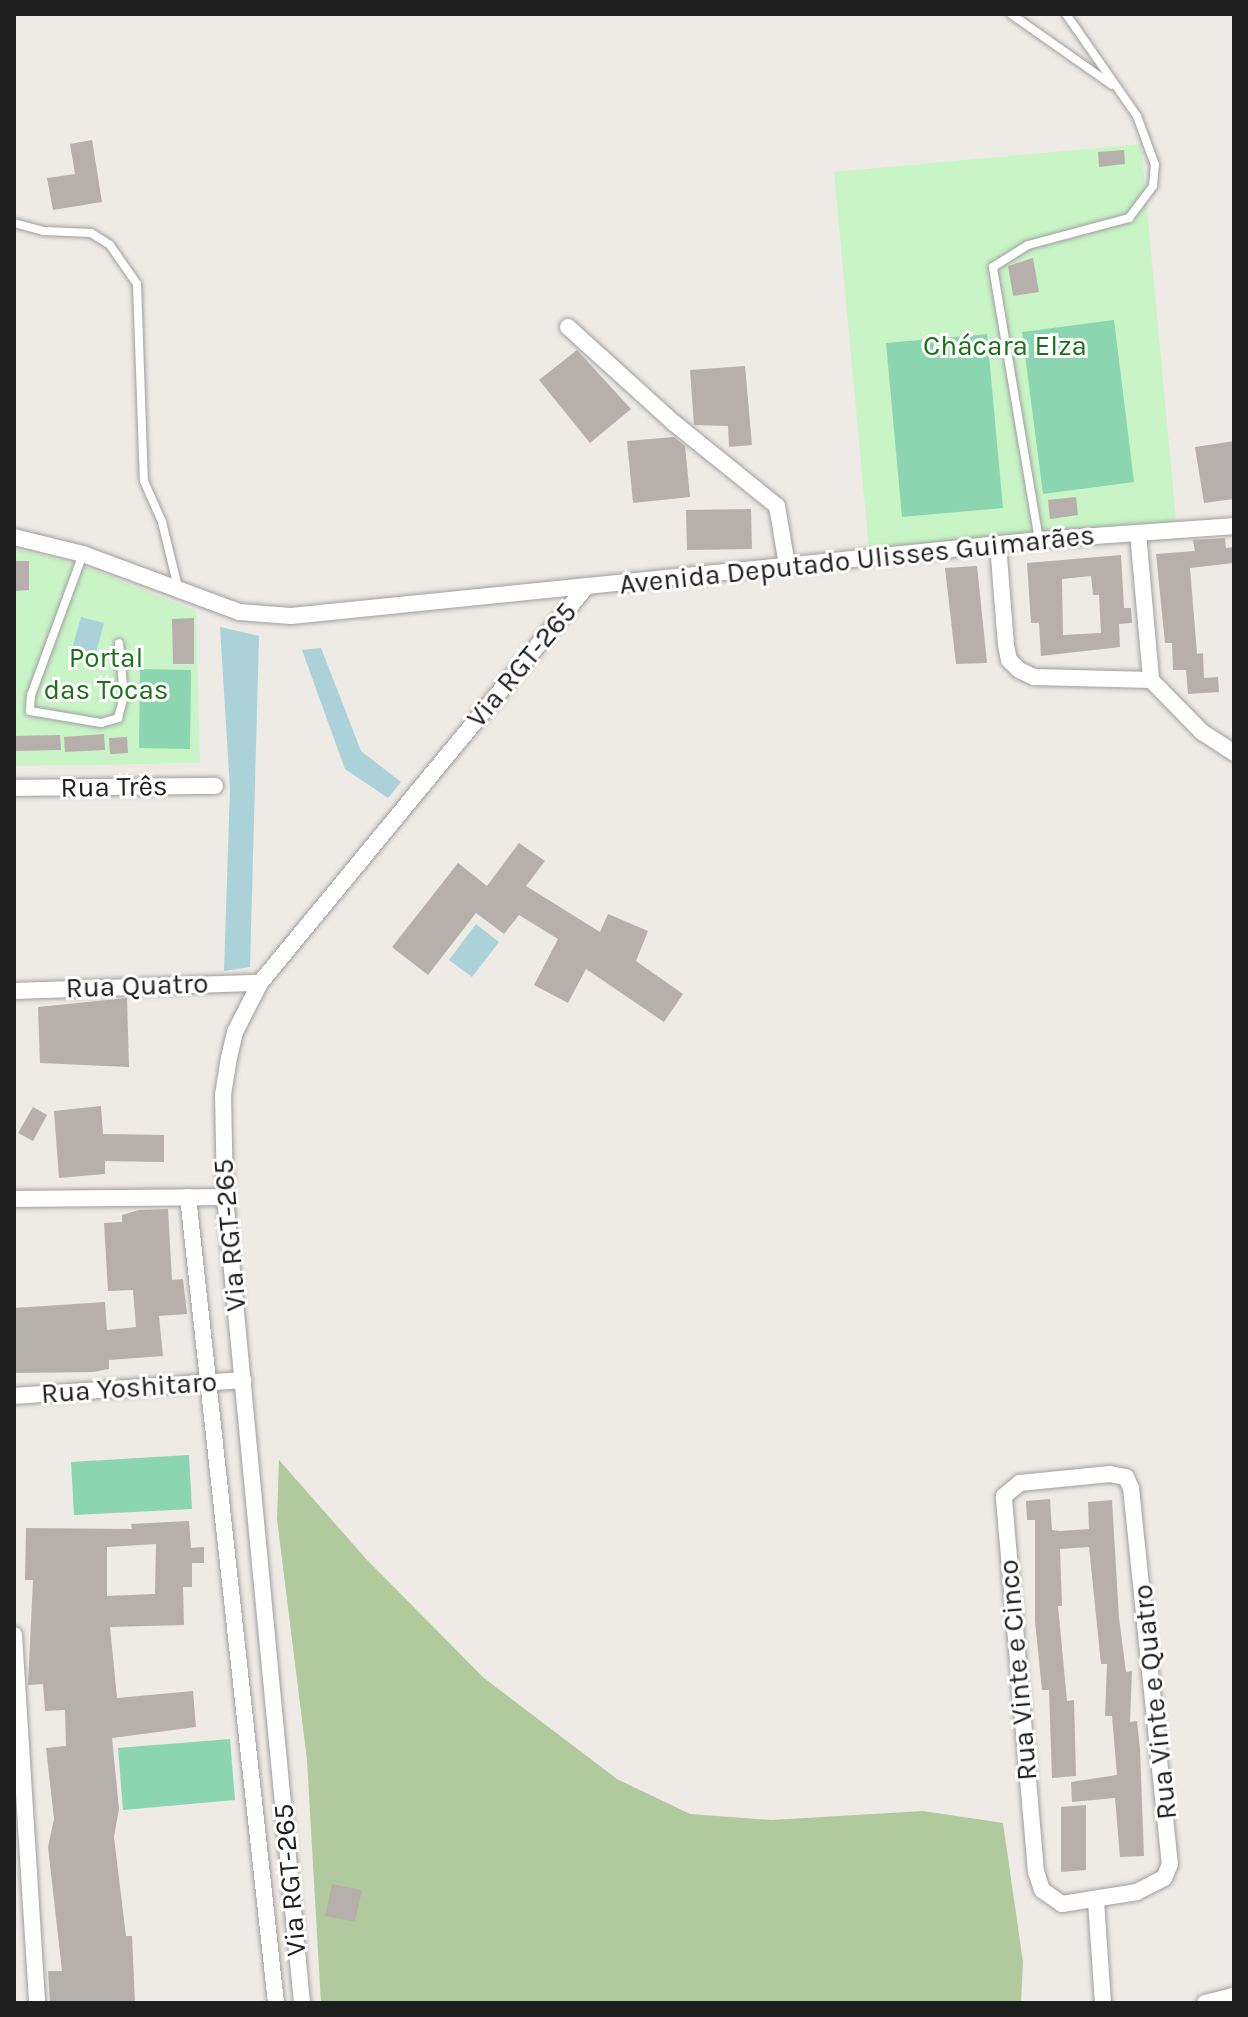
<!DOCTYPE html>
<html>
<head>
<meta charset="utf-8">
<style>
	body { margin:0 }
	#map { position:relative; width:1248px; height:2017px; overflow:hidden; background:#eeeae5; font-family:Karla,sans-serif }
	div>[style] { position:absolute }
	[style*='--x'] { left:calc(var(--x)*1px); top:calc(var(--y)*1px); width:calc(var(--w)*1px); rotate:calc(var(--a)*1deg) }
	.forest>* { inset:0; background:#b0ca9e }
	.park>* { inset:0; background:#c8f4c6 }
	.pitch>* { inset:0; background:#8bd6b1 }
	.water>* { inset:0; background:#aad2d8 }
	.building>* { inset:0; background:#b7afab }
	.roads { filter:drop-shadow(0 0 2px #9f9f9f) drop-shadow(0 0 2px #9f9f9f) }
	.lane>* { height:8px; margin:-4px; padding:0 4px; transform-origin:4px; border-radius:4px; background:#fff }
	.street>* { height:16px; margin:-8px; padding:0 8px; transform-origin:8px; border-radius:8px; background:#fff }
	span { translate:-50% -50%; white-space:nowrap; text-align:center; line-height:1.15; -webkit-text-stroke:6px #fff; paint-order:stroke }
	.park-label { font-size:28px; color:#187316 }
	.street-label { font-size:28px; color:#1e1e1e }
	.frame { position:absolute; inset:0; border:16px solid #1e1e1e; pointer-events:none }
</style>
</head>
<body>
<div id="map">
	<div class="forest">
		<i style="clip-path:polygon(279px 1460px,367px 1560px,484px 1678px,617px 1779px,690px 1814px,772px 1820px,923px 1811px,1003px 1823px,1023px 1962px,1021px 2003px,321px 2003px,307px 1760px,277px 1519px)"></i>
	</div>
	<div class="park">
		<i style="clip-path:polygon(1141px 144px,1176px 521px,869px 549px,834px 172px)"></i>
		<i style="clip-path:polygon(14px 549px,81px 565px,196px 611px,200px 763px,14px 766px)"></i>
	</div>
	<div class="pitch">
		<i style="clip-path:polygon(1114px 320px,1134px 482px,1043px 494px,1022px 332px)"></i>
		<i style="clip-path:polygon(987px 334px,1003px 508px,902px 517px,886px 343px)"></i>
		<i style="clip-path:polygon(140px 669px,191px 670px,190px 749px,139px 748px)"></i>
		<i style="clip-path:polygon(189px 1455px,192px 1509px,74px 1515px,71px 1462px)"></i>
		<i style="clip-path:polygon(230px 1739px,235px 1800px,123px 1810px,118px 1748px)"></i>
	</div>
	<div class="water">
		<i style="clip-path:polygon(81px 617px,104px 623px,95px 656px,72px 649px)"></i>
		<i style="clip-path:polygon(220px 627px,259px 636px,250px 967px,224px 971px,230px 789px)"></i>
		<i style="clip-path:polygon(321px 648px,361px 751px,401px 782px,388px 798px,345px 769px,302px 650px)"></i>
		<i style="clip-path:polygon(476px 924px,499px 942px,472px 977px,449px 960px)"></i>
	</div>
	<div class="building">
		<i style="clip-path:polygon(92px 140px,102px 202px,53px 210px,47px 178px,75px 174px,70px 144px)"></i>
		<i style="clip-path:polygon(1124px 150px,1125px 164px,1099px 167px,1098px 152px)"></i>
		<i style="clip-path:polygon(1033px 258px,1039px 292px,1013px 296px,1008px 266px)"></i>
		<i style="clip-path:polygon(577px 350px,631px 409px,590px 443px,539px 380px)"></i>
		<i style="clip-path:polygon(745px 366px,752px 445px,729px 447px,728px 426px,694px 425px,690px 370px)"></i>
		<i style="clip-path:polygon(674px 437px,685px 446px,690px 497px,633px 503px,627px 441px)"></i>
		<i style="clip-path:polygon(1234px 441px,1234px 499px,1204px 503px,1195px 447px)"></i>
		<i style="clip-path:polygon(1076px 497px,1078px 515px,1050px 519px,1048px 500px)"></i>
		<i style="clip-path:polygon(751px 509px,752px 549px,687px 550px,686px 510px)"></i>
		<i style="clip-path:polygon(1225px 538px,1226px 548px,1234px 547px,1234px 563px,1190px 568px,1197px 654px,1203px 653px,1204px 678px,1218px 677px,1219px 692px,1188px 694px,1186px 670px,1173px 670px,1172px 643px,1165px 643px,1156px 554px,1195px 551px,1193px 540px)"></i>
		<i style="clip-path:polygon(evenodd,1121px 555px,1124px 608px,1131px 608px,1132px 623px,1119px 624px,1120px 647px,1041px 656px,1039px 623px,1031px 623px,1027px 563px,1121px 555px,1091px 576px,1093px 595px,1099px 595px,1101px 633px,1063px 635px,1062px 579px,1091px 576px)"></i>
		<i style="clip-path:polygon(14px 561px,29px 561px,29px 590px,14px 591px)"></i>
		<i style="clip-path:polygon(977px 566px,987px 663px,956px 664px,945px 568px)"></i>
		<i style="clip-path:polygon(194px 618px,194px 664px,173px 664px,172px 619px)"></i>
		<i style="clip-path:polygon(104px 734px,105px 750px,65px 752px,64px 737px)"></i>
		<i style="clip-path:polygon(60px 735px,61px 750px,14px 751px,14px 736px)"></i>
		<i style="clip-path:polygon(127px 737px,128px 753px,110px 754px,109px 738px)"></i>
		<i style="clip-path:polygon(519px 843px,545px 861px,526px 886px,600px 932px,608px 914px,648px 931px,636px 961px,683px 994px,664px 1022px,586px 969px,568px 1003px,534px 985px,558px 939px,519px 915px,504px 934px,476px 913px,428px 975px,392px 947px,458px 863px,487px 886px)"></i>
		<i style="clip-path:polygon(127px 998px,129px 1067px,40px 1063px,38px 1007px)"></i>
		<i style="clip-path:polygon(101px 1106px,103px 1134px,164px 1135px,164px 1162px,105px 1161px,105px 1174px,59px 1178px,54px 1111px)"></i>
		<i style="clip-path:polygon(33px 1107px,47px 1115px,33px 1141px,18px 1133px)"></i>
		<i style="clip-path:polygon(168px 1209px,172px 1280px,183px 1279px,187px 1314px,159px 1316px,163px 1356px,109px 1360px,109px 1369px,93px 1372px,14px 1373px,14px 1308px,105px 1302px,107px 1330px,136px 1327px,133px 1290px,108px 1291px,104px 1223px,122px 1222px,122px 1215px,139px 1210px)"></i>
		<i style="clip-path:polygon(1050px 1499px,1052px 1530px,1060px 1531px,1089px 1529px,1088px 1502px,1112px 1500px,1119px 1618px,1126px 1672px,1132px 1671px,1130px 1722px,1137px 1721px,1140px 1749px,1144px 1856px,1120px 1857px,1115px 1798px,1072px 1802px,1071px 1782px,1117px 1775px,1112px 1716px,1105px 1716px,1107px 1664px,1101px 1664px,1089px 1547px,1060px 1549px,1062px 1606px,1058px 1606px,1067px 1701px,1074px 1700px,1076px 1776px,1052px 1778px,1049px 1690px,1042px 1690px,1035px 1621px,1035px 1520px,1027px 1520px,1026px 1501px)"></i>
		<i style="clip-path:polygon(evenodd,189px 1521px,191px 1548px,204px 1547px,204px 1563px,192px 1563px,192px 1587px,183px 1587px,184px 1625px,110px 1627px,117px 1698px,193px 1691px,196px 1727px,112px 1738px,119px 1809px,114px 1837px,126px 1936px,132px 1936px,135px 2003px,50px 2003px,48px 1971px,62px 1971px,48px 1847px,54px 1819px,46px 1748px,66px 1746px,65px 1710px,45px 1711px,43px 1684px,28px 1685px,33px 1580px,25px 1580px,26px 1528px,132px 1529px,131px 1524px,189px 1521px,156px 1544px,155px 1594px,107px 1596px,107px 1547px,156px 1544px)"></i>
		<i style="clip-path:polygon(1086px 1805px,1086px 1870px,1061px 1872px,1061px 1807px)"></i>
		<i style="clip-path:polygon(332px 1884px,362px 1890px,355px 1922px,325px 1916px)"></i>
	</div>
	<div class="roads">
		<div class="lane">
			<i style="--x:1011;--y:14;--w:123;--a:35.1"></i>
			<i style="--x:14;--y:223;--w:31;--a:15"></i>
			<i style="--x:44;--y:231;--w:47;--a:2.4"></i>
			<i style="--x:91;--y:233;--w:22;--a:32"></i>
			<i style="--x:110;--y:245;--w:47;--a:55.3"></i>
			<i style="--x:137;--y:284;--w:197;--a:88"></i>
			<i style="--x:144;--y:481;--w:45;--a:66.3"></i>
			<i style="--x:162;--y:522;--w:67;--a:76.2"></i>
			<i style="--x:1039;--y:540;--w:277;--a:-99.6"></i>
			<i style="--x:993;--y:267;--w:41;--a:-32.2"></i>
			<i style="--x:1028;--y:245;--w:105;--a:-15"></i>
			<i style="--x:1129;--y:218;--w:40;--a:-53"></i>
			<i style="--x:1153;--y:186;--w:21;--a:-85"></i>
			<i style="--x:1155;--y:165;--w:52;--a:-110.2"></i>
			<i style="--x:1137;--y:116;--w:124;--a:-124.8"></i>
			<i style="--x:83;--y:554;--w:150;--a:110.2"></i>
			<i style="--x:31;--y:695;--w:16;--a:94"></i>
			<i style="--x:30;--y:711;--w:72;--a:9.6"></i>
			<i style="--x:101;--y:723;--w:18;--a:-16"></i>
			<i style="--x:118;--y:718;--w:23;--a:-75"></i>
			<i style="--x:124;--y:696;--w:53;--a:-95.4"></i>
		</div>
		<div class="street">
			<i style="--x:568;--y:327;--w:143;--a:42.2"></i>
			<i style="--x:674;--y:423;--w:132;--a:38.9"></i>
			<i style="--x:777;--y:506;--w:60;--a:80.4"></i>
			<i style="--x:1138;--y:533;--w:148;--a:84.9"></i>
			<i style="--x:14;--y:537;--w:71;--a:13.8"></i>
			<i style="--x:83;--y:554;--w:166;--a:20.4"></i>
			<i style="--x:239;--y:612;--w:52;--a:4.4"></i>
			<i style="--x:291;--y:616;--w:752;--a:-5.8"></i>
			<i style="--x:1039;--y:540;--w:196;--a:-4.1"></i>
			<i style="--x:998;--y:544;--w:101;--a:85.5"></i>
			<i style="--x:1006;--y:645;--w:15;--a:79"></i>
			<i style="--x:1009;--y:660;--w:14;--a:45"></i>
			<i style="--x:1019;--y:670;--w:17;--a:25"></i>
			<i style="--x:1034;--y:677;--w:117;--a:1.5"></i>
			<i style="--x:1151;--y:680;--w:73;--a:45.6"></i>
			<i style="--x:1202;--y:732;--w:38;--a:33"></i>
			<i style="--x:14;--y:788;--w:201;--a:-0.6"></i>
			<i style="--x:14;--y:991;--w:246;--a:-1.9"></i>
			<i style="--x:188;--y:1197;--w:811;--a:83.77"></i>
			<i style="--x:14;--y:1199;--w:211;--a:-0.5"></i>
			<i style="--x:14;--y:1396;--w:230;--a:-4"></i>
			<i style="--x:1110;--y:1474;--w:16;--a:11"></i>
			<i style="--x:1126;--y:1477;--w:12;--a:66"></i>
			<i style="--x:1131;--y:1488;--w:378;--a:84.1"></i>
			<i style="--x:1170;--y:1864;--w:15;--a:113"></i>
			<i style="--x:1164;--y:1878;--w:30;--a:153"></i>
			<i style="--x:1137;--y:1892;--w:76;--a:170.9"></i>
			<i style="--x:1062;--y:1904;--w:24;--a:-145"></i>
			<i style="--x:1042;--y:1890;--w:19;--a:-108"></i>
			<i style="--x:1036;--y:1872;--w:377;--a:-94.9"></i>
			<i style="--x:1004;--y:1496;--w:21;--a:-39"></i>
			<i style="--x:1020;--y:1483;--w:90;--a:-5.7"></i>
			<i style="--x:14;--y:1635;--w:369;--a:86.4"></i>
			<i style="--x:1096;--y:1901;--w:102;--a:86.1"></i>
			<i style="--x:302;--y:2003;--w:810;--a:-95.46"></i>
			<i style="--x:225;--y:1197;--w:102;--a:-91.1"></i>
			<i style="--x:223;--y:1095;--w:37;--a:-81"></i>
			<i style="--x:229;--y:1058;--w:27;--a:-77"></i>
			<i style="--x:235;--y:1032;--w:55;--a:-63"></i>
			<i style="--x:260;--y:983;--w:512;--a:-50.55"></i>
			<i style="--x:1205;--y:2003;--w:30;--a:-14"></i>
		</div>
	</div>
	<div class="park-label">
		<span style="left:1005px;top:346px">Chácara Elza</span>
		<span style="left:106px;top:674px">Portal<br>das Tocas</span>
	</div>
	<div class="street-label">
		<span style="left:857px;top:560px;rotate:-6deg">Avenida Deputado Ulisses Guimarães</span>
		<span style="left:522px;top:665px;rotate:-50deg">Via RGT-265</span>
		<span style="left:114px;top:787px;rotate:-1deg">Rua Três</span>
		<span style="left:137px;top:986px;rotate:-2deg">Rua Quatro</span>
		<span style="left:230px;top:1235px;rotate:-95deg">Via RGT-265</span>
		<span style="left:129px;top:1388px;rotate:-4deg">Rua Yoshitaro</span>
		<span style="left:1018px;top:1670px;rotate:-95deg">Rua Vinte e Cinco</span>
		<span style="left:1155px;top:1702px;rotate:-96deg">Rua Vinte e Quatro</span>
		<span style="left:290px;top:1880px;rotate:-95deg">Via RGT-265</span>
	</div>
	<div class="frame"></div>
</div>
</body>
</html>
